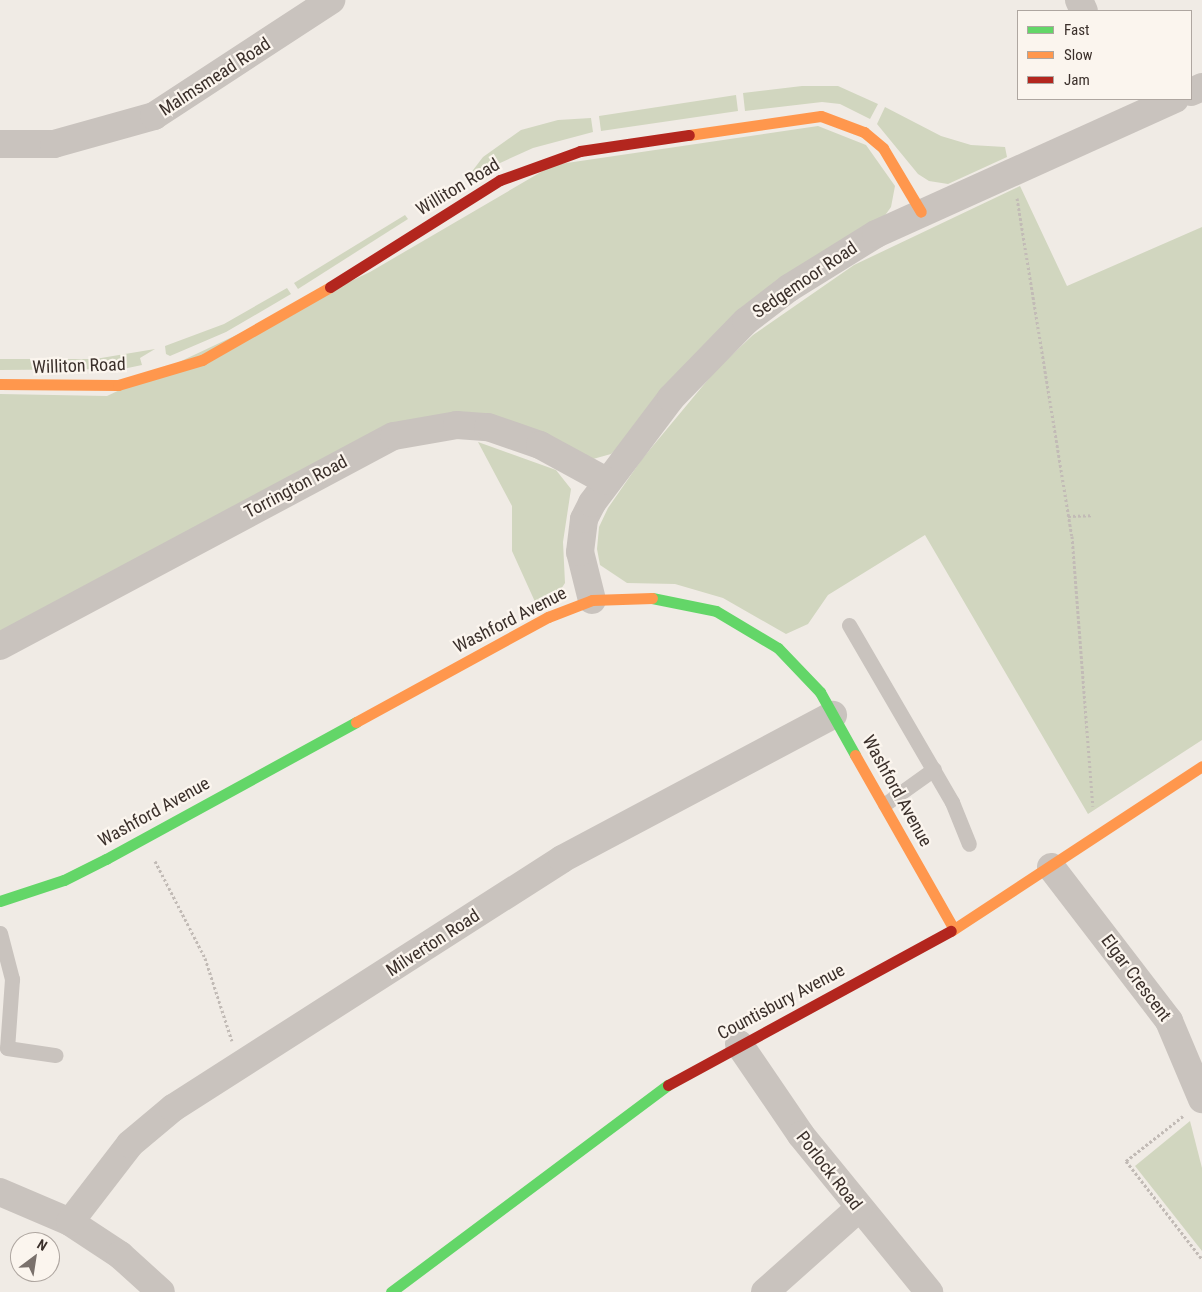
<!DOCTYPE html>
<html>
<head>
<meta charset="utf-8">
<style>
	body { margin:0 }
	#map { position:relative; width:1202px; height:1292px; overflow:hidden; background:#f0ebe5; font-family:"Roboto Condensed",sans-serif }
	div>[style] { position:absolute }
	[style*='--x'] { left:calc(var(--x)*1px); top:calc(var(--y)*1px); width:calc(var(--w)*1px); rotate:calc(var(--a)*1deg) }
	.green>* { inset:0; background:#d1d6bf }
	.path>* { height:3px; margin-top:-1.5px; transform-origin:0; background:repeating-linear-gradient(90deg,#c2bbb6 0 2.5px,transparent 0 5px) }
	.lane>* { height:15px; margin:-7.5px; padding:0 7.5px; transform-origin:7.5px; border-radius:7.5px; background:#c9c3be }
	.street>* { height:28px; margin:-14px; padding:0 14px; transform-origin:14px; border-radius:14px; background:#c9c3be }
	.fast>* { height:11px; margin:-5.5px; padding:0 5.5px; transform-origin:5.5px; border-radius:5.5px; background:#63d668 }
	.slow>* { height:11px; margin:-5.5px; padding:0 5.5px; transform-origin:5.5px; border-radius:5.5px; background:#ff974d }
	.jam>* { height:11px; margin:-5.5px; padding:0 5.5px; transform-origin:5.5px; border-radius:5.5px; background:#b3261e }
	span { translate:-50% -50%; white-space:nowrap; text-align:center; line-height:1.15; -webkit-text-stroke:4.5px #fbf5ee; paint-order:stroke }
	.street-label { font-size:18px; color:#3b302b }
	.legend { position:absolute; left:1017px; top:10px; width:175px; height:90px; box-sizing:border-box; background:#fbf5ee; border:1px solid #aea6a0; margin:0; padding:6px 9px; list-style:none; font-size:15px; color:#3b302b }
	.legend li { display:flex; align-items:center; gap:10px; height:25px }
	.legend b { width:25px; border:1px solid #aea6a0 }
	.north { position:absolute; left:10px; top:1232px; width:50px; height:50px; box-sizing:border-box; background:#fbf5ee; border:1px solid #aea6a0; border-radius:50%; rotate:31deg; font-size:14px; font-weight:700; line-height:20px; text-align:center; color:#3b302b }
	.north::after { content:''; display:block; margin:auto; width:18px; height:22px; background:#7a716c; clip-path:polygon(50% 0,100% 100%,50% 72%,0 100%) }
</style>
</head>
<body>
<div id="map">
	<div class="green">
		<i style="clip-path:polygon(802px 86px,838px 86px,878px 104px,870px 119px,840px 104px,822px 102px,745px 111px,743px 93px)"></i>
		<i style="clip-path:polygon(736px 95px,738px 111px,601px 131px,599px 116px)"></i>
		<i style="clip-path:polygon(885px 107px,941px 136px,971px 145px,1005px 147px,1007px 157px,948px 184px,929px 181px,918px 174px,877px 124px)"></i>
		<i style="clip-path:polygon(591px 118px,593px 132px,533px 148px,467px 178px,483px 157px,521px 130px,558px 120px)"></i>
		<i style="clip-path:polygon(818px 126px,866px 145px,895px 186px,891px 207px,881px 221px,611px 454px,593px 459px,461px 415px,0 636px,0 394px,107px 396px,370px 272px,553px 165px)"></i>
		<i style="clip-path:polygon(1020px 186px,1067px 286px,1202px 227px,1202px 740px,1088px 814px,925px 535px,828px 595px,808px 624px,786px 634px,723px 598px,675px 584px,627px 583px,600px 565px,597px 549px,599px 527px,608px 508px,642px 459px,716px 370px,753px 335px,854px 265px)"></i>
		<i style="clip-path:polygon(405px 215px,408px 219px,298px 289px,294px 283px)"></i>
		<i style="clip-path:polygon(287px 288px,291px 294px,226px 332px,170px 356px,166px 354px,165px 346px,224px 324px)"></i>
		<i style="clip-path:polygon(155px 349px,140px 358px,142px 365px,123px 369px,0 370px,0 359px,95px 359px)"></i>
		<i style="clip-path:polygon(478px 442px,556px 470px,571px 489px,563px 542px,565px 583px,559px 592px,536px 604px,512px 551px,512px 506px)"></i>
		<i style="clip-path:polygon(1190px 1121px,1202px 1168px,1202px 1251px,1135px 1166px)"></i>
	</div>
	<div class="path">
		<i style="--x:1017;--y:198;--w:342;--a:80.8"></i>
		<i style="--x:1072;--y:536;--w:271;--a:85.6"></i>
		<i style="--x:1068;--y:516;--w:25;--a:-2"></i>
		<i style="--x:155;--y:861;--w:109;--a:62.7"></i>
		<i style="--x:205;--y:958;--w:87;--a:72"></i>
		<i style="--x:1183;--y:1116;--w:73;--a:141.7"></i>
		<i style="--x:1126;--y:1161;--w:124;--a:52.2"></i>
	</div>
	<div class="lane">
		<i style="--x:849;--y:625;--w:205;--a:59.8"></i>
		<i style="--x:952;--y:802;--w:45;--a:68"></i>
		<i style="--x:885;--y:804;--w:60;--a:-35.5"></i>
		<i style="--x:0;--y:933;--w:48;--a:75.4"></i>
		<i style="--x:12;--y:979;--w:69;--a:94.1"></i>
		<i style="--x:7;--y:1048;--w:49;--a:8.3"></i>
	</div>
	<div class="street">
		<i style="--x:1079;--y:0;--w:12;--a:66"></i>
		<i style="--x:1191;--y:92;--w:12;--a:-24"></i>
		<i style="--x:0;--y:144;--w:54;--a:0"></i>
		<i style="--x:54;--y:144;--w:104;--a:-15.6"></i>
		<i style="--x:154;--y:116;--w:212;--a:-33.2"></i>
		<i style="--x:592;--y:600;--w:49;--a:-104"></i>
		<i style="--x:580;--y:552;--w:33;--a:-83"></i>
		<i style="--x:584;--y:519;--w:18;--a:-63"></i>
		<i style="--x:592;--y:503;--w:131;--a:-53"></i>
		<i style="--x:671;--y:398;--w:107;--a:-45.8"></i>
		<i style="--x:746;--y:321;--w:54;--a:-37.5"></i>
		<i style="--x:789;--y:288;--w:102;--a:-31.8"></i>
		<i style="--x:876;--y:234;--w:328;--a:-24.3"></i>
		<i style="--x:0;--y:646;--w:446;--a:-28.1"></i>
		<i style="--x:394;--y:436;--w:64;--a:-9.9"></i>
		<i style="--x:457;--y:425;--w:31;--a:4"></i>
		<i style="--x:488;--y:427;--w:55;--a:19.1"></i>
		<i style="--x:540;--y:445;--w:75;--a:28.6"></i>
		<i style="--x:1051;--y:867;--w:194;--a:52.5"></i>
		<i style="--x:1169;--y:1021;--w:85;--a:67.1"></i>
		<i style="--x:739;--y:1044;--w:110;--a:55.7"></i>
		<i style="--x:801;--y:1135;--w:203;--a:50.8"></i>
		<i style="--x:0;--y:1192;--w:76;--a:23.2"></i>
		<i style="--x:70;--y:1222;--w:60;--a:33.4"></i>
		<i style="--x:120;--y:1255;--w:55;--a:42.1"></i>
		<i style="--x:70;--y:1222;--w:98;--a:-52.4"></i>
		<i style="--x:130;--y:1144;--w:56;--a:-39.9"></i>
		<i style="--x:173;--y:1108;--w:462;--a:-32.6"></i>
		<i style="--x:562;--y:859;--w:307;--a:-28"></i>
		<i style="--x:765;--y:1292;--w:125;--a:-41.7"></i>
	</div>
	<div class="fast">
		<i style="--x:652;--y:598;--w:65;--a:11.5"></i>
		<i style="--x:716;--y:611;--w:72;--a:30.8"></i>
		<i style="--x:778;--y:648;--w:61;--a:46.3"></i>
		<i style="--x:820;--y:692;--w:72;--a:60.9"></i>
		<i style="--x:0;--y:901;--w:67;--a:-18.2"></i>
		<i style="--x:64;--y:880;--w:47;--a:-26.6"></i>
		<i style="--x:106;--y:859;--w:285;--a:-28.7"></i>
		<i style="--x:391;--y:1292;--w:346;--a:-36.8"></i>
	</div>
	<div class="slow">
		<i style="--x:689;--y:135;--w:133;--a:-8.2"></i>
		<i style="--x:821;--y:116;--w:46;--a:20.4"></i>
		<i style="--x:864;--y:132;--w:25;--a:40"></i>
		<i style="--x:883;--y:148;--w:74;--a:59.3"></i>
		<i style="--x:0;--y:384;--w:118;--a:0.5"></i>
		<i style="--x:118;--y:385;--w:88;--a:-16.6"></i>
		<i style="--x:202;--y:360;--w:147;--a:-29.7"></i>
		<i style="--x:356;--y:722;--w:219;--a:-28.7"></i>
		<i style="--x:548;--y:617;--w:47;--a:-21.1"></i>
		<i style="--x:592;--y:600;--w:60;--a:-1.9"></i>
		<i style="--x:855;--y:755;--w:200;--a:60.4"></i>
		<i style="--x:951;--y:931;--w:300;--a:-33.3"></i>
	</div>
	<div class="jam">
		<i style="--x:330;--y:287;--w:201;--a:-32.2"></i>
		<i style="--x:500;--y:180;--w:85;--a:-19.9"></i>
		<i style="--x:580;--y:151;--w:110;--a:-8.4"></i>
		<i style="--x:668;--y:1085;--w:322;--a:-28.6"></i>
	</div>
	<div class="street-label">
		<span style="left:215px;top:77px;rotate:-33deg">Malmsmead Road</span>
		<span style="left:458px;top:187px;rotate:-31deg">Williton Road</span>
		<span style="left:805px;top:280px;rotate:-34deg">Sedgemoor Road</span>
		<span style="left:79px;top:366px;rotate:-2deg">Williton Road</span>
		<span style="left:296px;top:487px;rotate:-28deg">Torrington Road</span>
		<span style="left:510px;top:620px;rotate:-27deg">Washford Avenue</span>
		<span style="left:897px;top:791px;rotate:61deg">Washford Avenue</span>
		<span style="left:154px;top:812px;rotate:-29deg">Washford Avenue</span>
		<span style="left:433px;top:943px;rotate:-33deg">Milverton Road</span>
		<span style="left:1136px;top:978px;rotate:53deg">Elgar Crescent</span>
		<span style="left:781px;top:1002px;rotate:-28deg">Countisbury Avenue</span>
		<span style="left:829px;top:1171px;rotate:52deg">Porlock Road</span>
	</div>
	<ul class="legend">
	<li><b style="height:6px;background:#63d668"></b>Fast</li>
	<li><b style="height:6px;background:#ff974d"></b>Slow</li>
	<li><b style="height:6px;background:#b3261e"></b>Jam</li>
	</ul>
	<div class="north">N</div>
</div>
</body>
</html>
